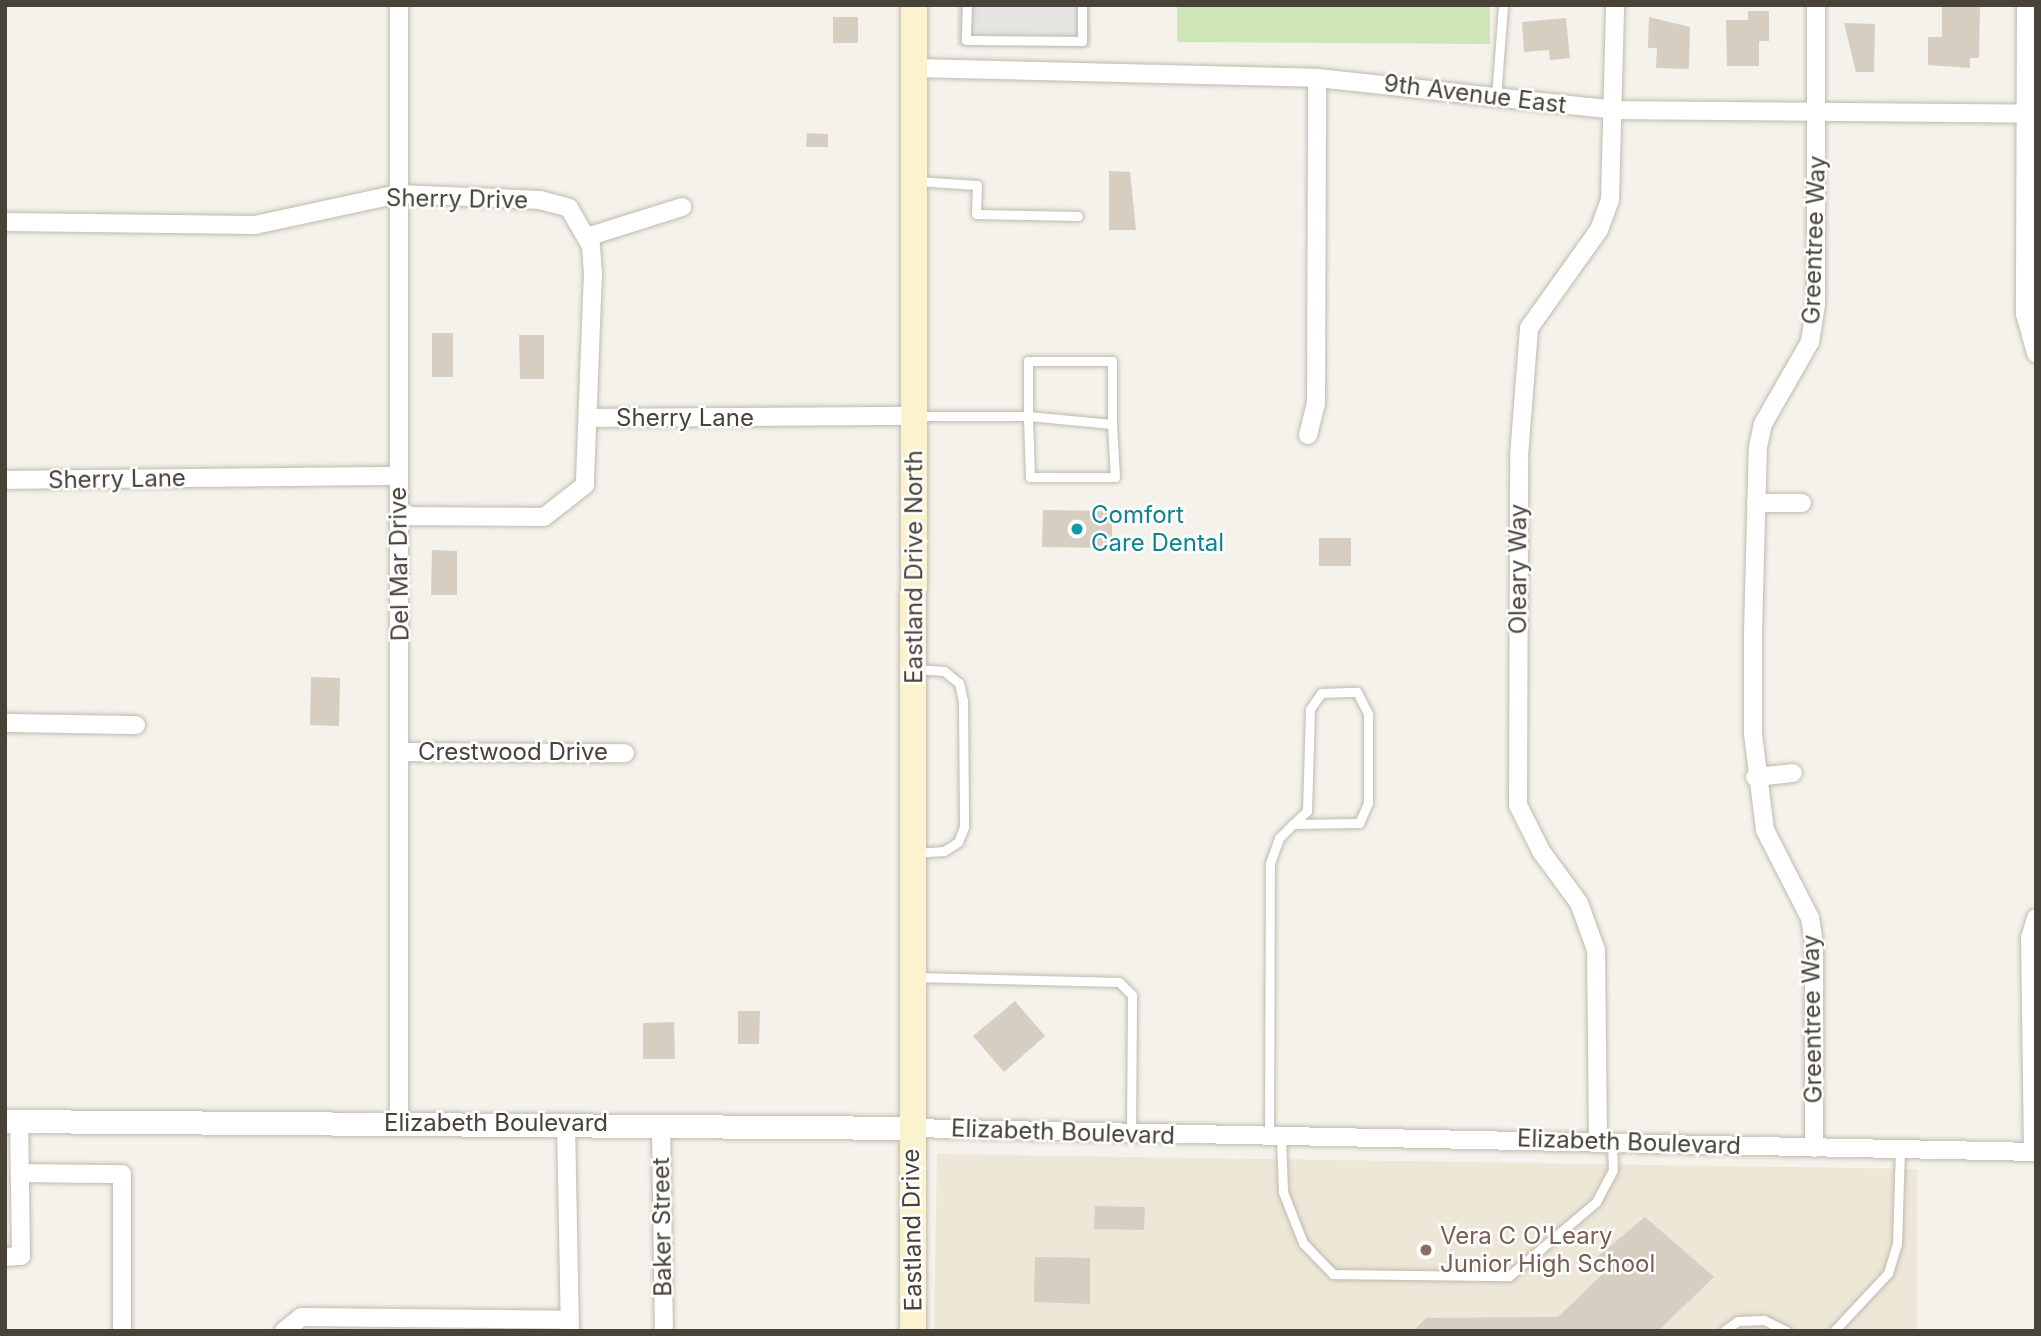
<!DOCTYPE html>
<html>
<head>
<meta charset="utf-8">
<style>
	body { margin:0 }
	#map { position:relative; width:2041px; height:1336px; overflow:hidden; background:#f4f2ea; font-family:Inter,sans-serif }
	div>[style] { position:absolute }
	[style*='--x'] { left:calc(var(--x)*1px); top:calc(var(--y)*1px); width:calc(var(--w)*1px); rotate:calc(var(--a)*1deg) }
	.education>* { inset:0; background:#ece7d6 }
	.green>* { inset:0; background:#cee5b7 }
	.parking>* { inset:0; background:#e6e4e1 }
	.building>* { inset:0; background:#d5cec1 }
	.roads { filter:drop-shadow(0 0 2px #bfbaae) drop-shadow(0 0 2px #bfbaae) }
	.service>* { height:9px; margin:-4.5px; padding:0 4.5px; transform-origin:4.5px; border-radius:4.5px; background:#fff }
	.minor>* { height:18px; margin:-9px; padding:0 9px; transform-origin:9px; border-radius:9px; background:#fff }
	.tertiary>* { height:23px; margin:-11.5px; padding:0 11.5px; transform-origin:11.5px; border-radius:11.5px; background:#fff }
	.secondary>* { height:26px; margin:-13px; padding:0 13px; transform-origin:13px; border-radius:13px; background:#fbf2ce }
	.dots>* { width:19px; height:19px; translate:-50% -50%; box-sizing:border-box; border:4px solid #fff; border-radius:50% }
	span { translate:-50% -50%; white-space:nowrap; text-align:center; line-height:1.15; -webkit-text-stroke:5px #fff; paint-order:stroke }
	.street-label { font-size:24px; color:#484339 }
	.culture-label { font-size:24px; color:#0d838f }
	.left { translate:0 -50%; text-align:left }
	.education-label { font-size:24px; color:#785e54 }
	.frame { position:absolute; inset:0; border:7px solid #484339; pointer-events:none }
</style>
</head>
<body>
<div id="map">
	<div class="education">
		<i style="clip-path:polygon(937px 1154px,1917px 1169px,1917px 1331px,934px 1331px)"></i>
	</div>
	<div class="green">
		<i style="clip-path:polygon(1177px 5px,1490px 5px,1490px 44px,1177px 42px)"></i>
	</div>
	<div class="parking">
		<i style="clip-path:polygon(957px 5px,1090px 5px,1091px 48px,957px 46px)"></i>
	</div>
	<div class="building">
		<i style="clip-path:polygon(1942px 5px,1980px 5px,1979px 58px,1970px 58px,1970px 68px,1928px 65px,1928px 37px,1942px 37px)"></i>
		<i style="clip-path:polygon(1748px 11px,1769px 11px,1769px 41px,1759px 41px,1759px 66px,1727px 66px,1726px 20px,1748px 20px)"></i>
		<i style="clip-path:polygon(833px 17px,858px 17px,858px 43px,833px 43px)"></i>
		<i style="clip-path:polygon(1649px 17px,1690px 27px,1689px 69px,1656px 68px,1657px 48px,1648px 48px)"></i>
		<i style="clip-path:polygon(1566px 18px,1570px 58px,1550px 60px,1549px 50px,1524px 52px,1522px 22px)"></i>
		<i style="clip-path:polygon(1844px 23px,1875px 24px,1874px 72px,1856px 72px)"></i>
		<i style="clip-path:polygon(807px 133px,828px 134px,828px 147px,806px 147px)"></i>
		<i style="clip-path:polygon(1109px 171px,1130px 172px,1136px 230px,1109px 230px)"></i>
		<i style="clip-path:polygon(432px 333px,453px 333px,453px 377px,432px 377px)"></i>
		<i style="clip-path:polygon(519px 335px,544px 335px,544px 379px,520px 379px)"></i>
		<i style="clip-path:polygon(1043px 510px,1112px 511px,1112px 548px,1042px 547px)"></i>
		<i style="clip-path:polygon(1319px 538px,1351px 538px,1351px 566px,1319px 566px)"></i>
		<i style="clip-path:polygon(432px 550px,457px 551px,457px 595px,431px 595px)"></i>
		<i style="clip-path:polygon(311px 677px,340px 678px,339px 726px,310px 725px)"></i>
		<i style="clip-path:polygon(1015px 1001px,1045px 1036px,1004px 1072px,973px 1036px)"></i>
		<i style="clip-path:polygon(738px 1011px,760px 1011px,759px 1044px,738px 1044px)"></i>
		<i style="clip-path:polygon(674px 1022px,675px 1059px,643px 1059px,643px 1023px)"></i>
		<i style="clip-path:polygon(1095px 1206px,1145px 1207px,1144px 1230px,1094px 1229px)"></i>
		<i style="clip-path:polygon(1645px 1217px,1714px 1277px,1658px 1331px,1413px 1331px,1426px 1318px,1558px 1317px,1607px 1270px,1596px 1258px)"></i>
		<i style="clip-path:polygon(1035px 1257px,1090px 1258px,1090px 1304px,1034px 1302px)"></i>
	</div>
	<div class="roads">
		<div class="service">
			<i style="--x:967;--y:5;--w:35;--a:92"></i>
			<i style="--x:966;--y:40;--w:116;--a:0.5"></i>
			<i style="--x:1082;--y:41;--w:36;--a:-90"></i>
			<i style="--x:1496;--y:97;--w:92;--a:-85.6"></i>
			<i style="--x:916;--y:181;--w:61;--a:3.8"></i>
			<i style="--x:977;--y:185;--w:29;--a:92"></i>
			<i style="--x:976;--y:214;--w:102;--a:1.1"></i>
			<i style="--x:917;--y:416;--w:111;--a:0"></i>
			<i style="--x:1028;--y:416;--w:84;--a:5.4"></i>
			<i style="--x:1112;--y:424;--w:53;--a:86.8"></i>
			<i style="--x:1115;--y:477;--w:85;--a:180"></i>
			<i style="--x:1030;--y:477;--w:61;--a:-91.9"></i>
			<i style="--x:1028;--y:416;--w:55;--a:-90"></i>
			<i style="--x:1028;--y:361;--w:84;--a:0"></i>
			<i style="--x:1112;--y:361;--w:63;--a:90"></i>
			<i style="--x:916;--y:669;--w:28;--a:4"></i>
			<i style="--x:944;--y:671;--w:19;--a:39"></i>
			<i style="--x:959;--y:683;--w:18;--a:77"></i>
			<i style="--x:963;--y:701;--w:126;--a:89.5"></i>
			<i style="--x:964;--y:827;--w:16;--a:112"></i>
			<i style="--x:958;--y:842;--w:17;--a:147"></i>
			<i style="--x:944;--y:851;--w:27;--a:176"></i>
			<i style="--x:915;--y:977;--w:204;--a:1.4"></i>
			<i style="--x:1119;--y:982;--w:18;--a:45"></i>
			<i style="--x:1132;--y:995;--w:140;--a:90.4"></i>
			<i style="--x:1269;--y:1137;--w:274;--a:-89.8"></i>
			<i style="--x:1270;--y:863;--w:27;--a:-70"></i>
			<i style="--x:1279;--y:838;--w:20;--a:-45"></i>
			<i style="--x:1293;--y:824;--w:19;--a:-43"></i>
			<i style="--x:1307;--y:811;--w:102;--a:-88.3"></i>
			<i style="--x:1310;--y:709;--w:19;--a:-55"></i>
			<i style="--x:1321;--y:693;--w:36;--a:-2"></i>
			<i style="--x:1357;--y:692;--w:25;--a:63"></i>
			<i style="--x:1368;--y:714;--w:89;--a:90"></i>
			<i style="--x:1368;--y:803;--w:22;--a:114"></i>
			<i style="--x:1359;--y:823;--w:66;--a:179.1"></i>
			<i style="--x:1281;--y:1137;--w:55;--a:87.9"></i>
			<i style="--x:1283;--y:1192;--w:55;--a:68.6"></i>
			<i style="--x:1303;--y:1243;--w:43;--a:45.9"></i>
			<i style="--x:1333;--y:1274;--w:176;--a:0.7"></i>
			<i style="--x:1509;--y:1276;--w:114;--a:-40.4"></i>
			<i style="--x:1596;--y:1202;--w:36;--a:-62"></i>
			<i style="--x:1613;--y:1170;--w:27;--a:-92"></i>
			<i style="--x:1724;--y:1331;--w:17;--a:-36"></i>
			<i style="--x:1738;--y:1321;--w:26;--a:-2"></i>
			<i style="--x:1764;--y:1320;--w:25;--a:26"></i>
			<i style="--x:1834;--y:1331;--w:79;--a:-47"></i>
			<i style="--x:1888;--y:1273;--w:30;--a:-73"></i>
			<i style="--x:1897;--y:1244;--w:95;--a:-88.2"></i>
		</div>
		<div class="minor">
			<i style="--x:399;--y:5;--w:1118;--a:90"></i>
			<i style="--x:2026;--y:5;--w:309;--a:90.2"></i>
			<i style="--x:2025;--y:314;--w:41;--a:74.2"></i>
			<i style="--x:914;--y:68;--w:403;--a:1.4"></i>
			<i style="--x:1317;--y:78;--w:299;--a:6.1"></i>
			<i style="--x:1614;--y:110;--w:422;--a:0.5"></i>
			<i style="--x:5;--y:222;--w:250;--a:0.7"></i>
			<i style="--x:255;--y:225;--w:146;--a:-12.2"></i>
			<i style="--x:398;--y:194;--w:142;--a:2.4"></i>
			<i style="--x:540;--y:200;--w:30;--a:15"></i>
			<i style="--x:569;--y:208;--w:44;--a:59.9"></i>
			<i style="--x:591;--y:246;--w:26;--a:86"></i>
			<i style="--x:593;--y:272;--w:213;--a:92.2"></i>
			<i style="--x:585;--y:485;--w:52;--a:142"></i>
			<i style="--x:544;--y:517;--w:144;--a:-179.6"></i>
			<i style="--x:587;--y:237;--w:100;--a:-17.5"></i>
			<i style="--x:592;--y:418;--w:322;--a:-0.4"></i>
			<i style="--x:1308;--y:435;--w:32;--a:-76"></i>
			<i style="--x:1316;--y:404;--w:326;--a:-89.8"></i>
			<i style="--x:5;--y:480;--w:393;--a:-0.6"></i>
			<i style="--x:1756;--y:503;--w:46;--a:0"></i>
			<i style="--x:5;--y:723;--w:131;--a:0.9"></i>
			<i style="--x:401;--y:752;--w:224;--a:0.3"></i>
			<i style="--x:1755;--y:777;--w:38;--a:-6"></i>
			<i style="--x:566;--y:1124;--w:207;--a:88.9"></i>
			<i style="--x:661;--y:1124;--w:207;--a:89.2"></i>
			<i style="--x:910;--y:1128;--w:1126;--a:1.22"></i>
			<i style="--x:1598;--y:1139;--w:189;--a:-90.6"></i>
			<i style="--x:1596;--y:950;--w:50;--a:-109.9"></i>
			<i style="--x:1579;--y:903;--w:64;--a:-126.2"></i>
			<i style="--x:1541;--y:851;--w:51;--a:-116.6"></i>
			<i style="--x:1518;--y:805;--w:349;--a:-89.8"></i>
			<i style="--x:1519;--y:456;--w:128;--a:-85.5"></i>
			<i style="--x:1529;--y:328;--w:120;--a:-54.5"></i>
			<i style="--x:1599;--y:230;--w:32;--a:-70"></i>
			<i style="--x:1610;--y:200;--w:195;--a:-88.5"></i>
			<i style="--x:1814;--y:1148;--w:205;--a:-90"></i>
			<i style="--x:1814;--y:943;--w:25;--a:-99"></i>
			<i style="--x:1810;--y:918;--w:99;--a:-117.1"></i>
			<i style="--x:1765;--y:830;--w:97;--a:-97.1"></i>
			<i style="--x:1753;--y:734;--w:101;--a:-90"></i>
			<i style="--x:1753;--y:633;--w:186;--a:-88.5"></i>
			<i style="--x:1758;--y:447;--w:24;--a:-78"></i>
			<i style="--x:1763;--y:424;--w:95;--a:-60.2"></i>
			<i style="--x:1810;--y:342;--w:39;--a:-81"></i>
			<i style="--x:1816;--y:303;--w:298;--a:-90"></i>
			<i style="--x:2033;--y:1152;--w:214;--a:-90.8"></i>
			<i style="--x:2030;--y:938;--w:21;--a:-73"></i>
			<i style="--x:20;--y:1173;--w:102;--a:0.6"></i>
			<i style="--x:122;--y:1174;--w:157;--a:90"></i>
			<i style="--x:5;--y:1257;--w:16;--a:-4"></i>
			<i style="--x:21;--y:1256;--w:135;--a:-90.8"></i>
			<i style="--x:284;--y:1331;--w:22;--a:-39"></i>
			<i style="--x:301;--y:1317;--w:269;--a:0.6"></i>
		</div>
		<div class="tertiary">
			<i style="--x:5;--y:1121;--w:905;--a:0.44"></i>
		</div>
		<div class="secondary">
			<i style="--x:913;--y:1331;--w:1326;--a:-89.96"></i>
		</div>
	</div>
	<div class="dots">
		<i style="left:1077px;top:529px;background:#0f9aa8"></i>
		<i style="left:1426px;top:1250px;background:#8d6e63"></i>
	</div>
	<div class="street-label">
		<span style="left:1475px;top:94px;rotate:7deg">9th Avenue East</span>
		<span style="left:457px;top:199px;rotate:1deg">Sherry Drive</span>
		<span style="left:1814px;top:240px;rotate:-88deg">Greentree Way</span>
		<span style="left:685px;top:418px">Sherry Lane</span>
		<span style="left:117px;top:479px;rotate:-1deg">Sherry Lane</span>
		<span style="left:399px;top:564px;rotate:-91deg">Del Mar Drive</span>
		<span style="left:914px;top:567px;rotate:-90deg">Eastland Drive North</span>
		<span style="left:1518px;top:569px;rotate:-90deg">Oleary Way</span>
		<span style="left:513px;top:752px">Crestwood Drive</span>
		<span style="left:1812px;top:1019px;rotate:-91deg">Greentree Way</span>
		<span style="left:496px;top:1123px">Elizabeth Boulevard</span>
		<span style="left:1063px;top:1132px;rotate:2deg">Elizabeth Boulevard</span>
		<span style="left:1629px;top:1142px;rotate:2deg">Elizabeth Boulevard</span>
		<span style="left:662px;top:1227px;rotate:-91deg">Baker Street</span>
		<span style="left:912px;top:1230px;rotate:-91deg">Eastland Drive</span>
	</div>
	<div class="culture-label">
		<span class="left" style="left:1091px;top:529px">Comfort<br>Care Dental</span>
	</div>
	<div class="education-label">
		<span class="left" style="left:1440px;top:1250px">Vera C O'Leary<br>Junior High School</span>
	</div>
	<div class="frame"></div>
</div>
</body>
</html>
